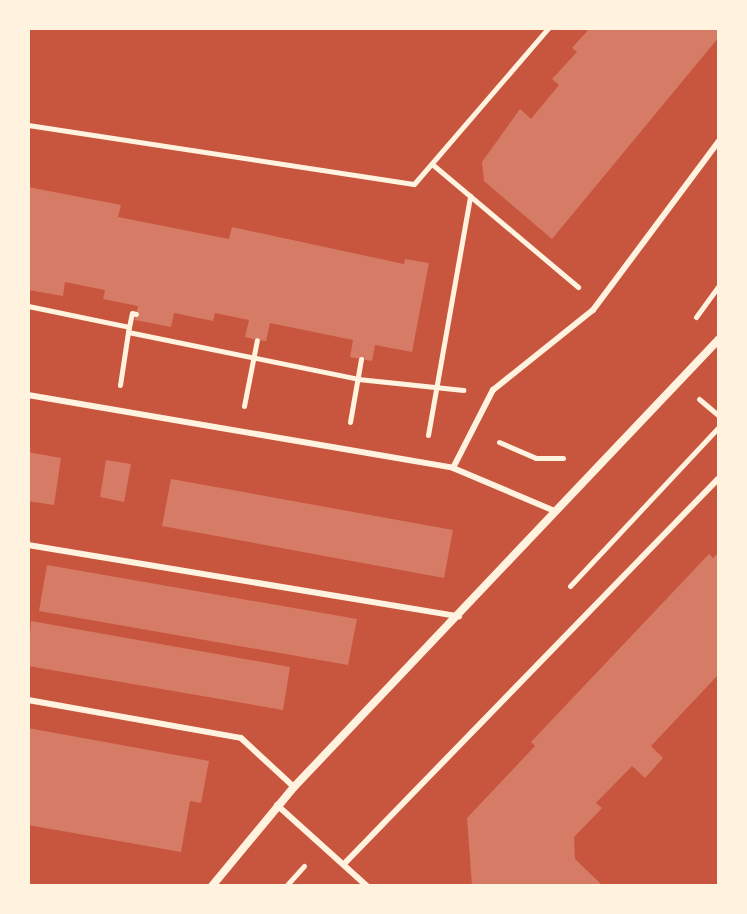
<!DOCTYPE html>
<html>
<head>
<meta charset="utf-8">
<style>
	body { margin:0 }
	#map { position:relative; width:747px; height:914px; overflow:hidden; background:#c8553d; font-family:"Varela Round",sans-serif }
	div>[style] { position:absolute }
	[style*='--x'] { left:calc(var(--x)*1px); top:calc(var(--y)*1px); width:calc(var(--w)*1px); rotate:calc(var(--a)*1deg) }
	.building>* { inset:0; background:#d67c66 }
	.path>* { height:5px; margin:-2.5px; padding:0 2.5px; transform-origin:2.5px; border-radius:2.5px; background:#fff3e0 }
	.service>* { height:6px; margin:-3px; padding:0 3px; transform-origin:3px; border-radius:3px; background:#fff3e0 }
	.minor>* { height:8px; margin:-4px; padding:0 4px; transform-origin:4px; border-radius:4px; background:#fff3e0 }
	span { translate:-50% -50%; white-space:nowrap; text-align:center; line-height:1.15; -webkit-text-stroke:8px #fff3e0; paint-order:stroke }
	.frame { position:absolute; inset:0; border:30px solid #fff3e0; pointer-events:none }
</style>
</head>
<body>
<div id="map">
	<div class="building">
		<i style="clip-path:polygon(597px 28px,719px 28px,719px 37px,552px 239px,484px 181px,482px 162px,520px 109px,531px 119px,559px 85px,552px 79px,577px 52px,572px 48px,589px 29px)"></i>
		<i style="clip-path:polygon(28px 187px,121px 205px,118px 217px,229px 239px,232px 227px,404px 264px,405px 259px,429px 263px,412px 352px,375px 345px,372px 361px,350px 357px,353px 340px,270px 323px,266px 341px,257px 340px,245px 337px,249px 320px,215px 313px,213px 321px,174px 313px,171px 327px,135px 320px,138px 306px,103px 299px,105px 290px,65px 282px,63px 296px,28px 290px)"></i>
		<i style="clip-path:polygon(28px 452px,61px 458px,54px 505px,28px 501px)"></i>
		<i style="clip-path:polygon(106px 460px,131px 464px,124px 502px,100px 497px)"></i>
		<i style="clip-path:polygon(171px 479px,453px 530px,444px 578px,162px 526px)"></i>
		<i style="clip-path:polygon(719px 552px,719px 674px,651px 746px,663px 758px,645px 778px,632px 766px,596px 803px,602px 808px,574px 837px,575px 859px,603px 886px,472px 886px,467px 818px,535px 746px,531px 742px,709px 554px,713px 558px)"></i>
		<i style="clip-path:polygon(47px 565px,357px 619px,348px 665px,39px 611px)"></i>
		<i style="clip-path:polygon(31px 621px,290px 667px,283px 710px,28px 666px)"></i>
		<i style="clip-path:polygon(28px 728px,209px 761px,201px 803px,190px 801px,181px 852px,28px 825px)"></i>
	</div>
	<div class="path">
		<i style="--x:28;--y:125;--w:390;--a:8.7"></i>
		<i style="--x:414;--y:184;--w:206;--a:-49.3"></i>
		<i style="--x:432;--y:164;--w:191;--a:40.1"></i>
		<i style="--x:28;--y:306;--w:103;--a:11.7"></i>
		<i style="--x:129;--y:327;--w:5;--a:101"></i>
		<i style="--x:696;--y:317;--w:39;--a:-54"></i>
		<i style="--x:129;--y:327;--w:14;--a:-78"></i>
		<i style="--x:132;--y:313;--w:4;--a:14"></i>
		<i style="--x:120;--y:385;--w:54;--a:-81.4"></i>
		<i style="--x:128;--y:332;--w:235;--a:11.5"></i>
		<i style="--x:358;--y:379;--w:106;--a:6"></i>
		<i style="--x:699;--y:399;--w:26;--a:40"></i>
		<i style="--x:244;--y:406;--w:67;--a:-78.9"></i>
		<i style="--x:350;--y:422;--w:64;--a:-80.1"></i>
		<i style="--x:428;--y:435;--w:243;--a:-80"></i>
		<i style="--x:499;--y:442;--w:40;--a:23.4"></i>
		<i style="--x:536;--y:458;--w:27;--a:0"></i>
		<i style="--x:570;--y:586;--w:218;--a:-46.9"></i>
		<i style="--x:286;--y:886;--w:27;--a:-48"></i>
	</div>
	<div class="service">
		<i style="--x:28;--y:395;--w:431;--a:9.7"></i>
		<i style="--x:453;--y:468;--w:111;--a:22.9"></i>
		<i style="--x:453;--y:468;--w:88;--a:-62.9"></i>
		<i style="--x:493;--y:390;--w:128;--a:-38.7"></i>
		<i style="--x:593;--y:310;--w:211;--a:-53.3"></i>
		<i style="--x:28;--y:545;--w:437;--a:9.4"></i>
		<i style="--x:28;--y:700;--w:216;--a:10.1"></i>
		<i style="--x:241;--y:738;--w:72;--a:42.8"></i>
		<i style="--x:277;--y:805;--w:121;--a:42"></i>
		<i style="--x:344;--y:864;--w:538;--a:-45.83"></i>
	</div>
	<div class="minor">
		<i style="--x:212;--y:886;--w:129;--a:-50.4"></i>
		<i style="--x:294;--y:787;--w:618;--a:-46.51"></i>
	</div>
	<div class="frame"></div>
</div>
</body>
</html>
